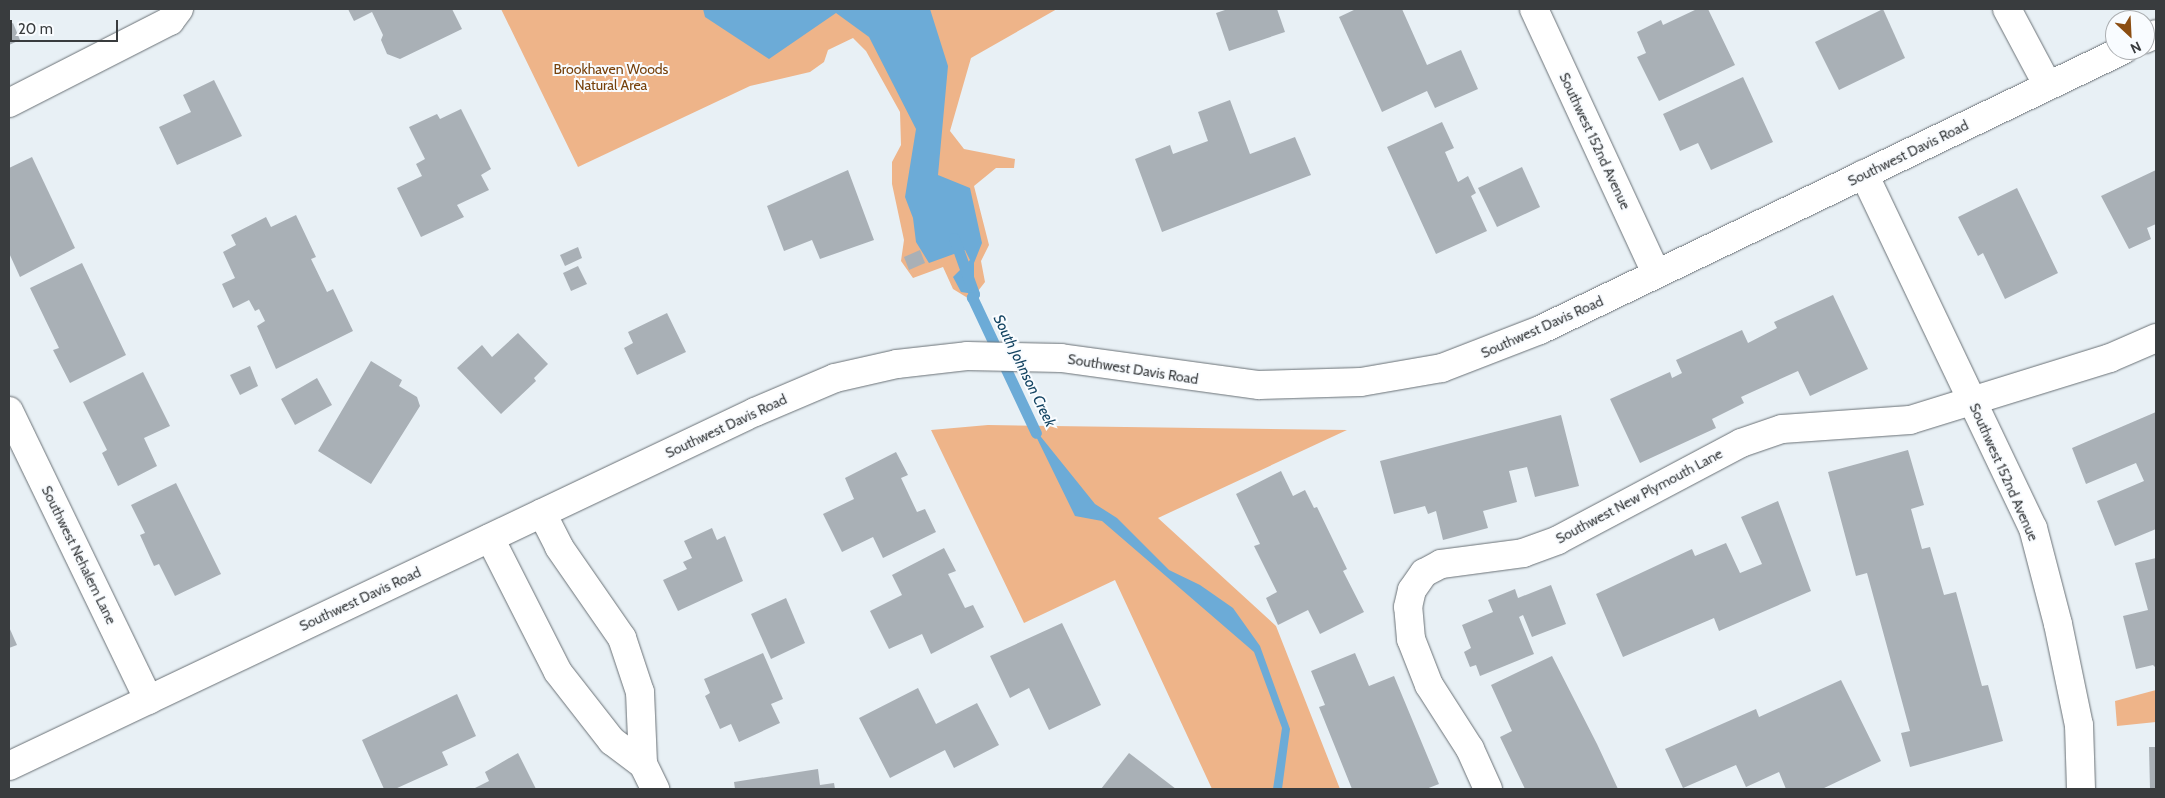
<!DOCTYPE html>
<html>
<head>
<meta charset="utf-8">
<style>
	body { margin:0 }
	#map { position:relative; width:2165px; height:798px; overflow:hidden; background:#e8f0f5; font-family:Cabin,sans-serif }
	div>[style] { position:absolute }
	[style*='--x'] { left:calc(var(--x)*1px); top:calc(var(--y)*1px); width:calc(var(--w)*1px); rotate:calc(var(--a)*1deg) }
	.green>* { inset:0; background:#eeb489 }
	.water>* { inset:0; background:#6cabd7 }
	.stream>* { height:11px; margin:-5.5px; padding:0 5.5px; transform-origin:5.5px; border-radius:5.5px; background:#6cabd7 }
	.building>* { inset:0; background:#a9b0b6 }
	.roads { filter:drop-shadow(0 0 1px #6a7176) drop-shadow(0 0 1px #6a7176) }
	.minor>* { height:28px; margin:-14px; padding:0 14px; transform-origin:14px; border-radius:14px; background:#fff }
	span { translate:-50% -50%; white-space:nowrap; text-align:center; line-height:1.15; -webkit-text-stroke:4px #f9fcff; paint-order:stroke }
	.park-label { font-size:14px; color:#77410b }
	.street-label { font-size:14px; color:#393c3e }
	.water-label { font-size:15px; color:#114260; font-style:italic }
	.frame { position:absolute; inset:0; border:10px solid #393c3e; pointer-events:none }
	.north { position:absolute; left:2105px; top:10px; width:50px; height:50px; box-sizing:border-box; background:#f9fcff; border:1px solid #acafb2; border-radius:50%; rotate:155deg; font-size:14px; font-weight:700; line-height:20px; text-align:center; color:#393c3e }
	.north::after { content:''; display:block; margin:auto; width:18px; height:22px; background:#8b4d12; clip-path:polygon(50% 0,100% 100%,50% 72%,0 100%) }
	.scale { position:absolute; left:10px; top:20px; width:108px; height:22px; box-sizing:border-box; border:2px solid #393c3e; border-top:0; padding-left:6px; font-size:15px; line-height:18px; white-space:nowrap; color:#393c3e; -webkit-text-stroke:4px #f9fcff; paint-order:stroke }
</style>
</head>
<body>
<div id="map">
	<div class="green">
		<i style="clip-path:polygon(501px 9px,1057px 9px,971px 58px,950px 131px,964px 149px,1015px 159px,1014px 168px,996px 168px,974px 186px,989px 245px,981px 261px,985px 282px,971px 300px,953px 289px,943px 267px,913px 278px,901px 261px,904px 240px,892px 184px,892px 162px,901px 145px,900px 112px,866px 51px,853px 38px,828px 50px,824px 62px,810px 72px,750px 86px,578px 167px)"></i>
		<i style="clip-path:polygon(988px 425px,1347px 430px,1158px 518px,1276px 626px,1340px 789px,1212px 789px,1115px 580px,1024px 623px,931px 430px)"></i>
		<i style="clip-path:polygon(2156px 690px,2156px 722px,2117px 726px,2115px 701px)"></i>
	</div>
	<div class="water">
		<i style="clip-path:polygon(703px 9px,930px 9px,948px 66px,938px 175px,970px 188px,982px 243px,974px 263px,974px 294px,961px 292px,953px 277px,970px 260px,965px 250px,929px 263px,916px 242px,913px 218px,905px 197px,916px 129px,869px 37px,836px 13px,769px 59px,705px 17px)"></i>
		<i style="clip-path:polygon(1029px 422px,1095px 504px,1117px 518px,1169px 570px,1200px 585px,1233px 608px,1260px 646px,1290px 729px,1282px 789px,1273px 789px,1282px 728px,1254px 652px,1102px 521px,1075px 516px)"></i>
	</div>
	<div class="stream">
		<i style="--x:954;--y:238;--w:59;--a:70.3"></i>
		<i style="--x:974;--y:294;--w:4;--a:124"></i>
		<i style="--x:972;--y:297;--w:150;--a:64.8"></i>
	</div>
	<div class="building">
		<i style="clip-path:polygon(348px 9px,452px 9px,462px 29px,400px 59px,387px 54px,381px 40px,383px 35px,372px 12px,354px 21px)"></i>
		<i style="clip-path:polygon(1228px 9px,1277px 9px,1285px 32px,1229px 51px,1216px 13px)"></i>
		<i style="clip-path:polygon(1356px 9px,1402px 9px,1427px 65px,1461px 50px,1478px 89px,1435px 108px,1427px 91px,1382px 112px,1339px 17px)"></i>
		<i style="clip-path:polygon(1697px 9px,1708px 9px,1735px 65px,1659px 101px,1637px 57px,1646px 53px,1637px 32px,1661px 20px,1663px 25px)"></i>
		<i style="clip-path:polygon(1883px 9px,1905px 58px,1839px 90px,1815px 42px)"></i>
		<i style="clip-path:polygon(13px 23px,20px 40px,9px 45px,9px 25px)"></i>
		<i style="clip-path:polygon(1743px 77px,1773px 142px,1711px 170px,1698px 143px,1680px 151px,1663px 114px)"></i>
		<i style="clip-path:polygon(214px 80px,242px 136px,177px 165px,159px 127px,191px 112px,183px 95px)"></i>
		<i style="clip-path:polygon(1230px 100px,1250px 154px,1295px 137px,1311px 175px,1162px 232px,1135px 159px,1170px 145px,1173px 154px,1208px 141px,1198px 112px)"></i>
		<i style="clip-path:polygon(461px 109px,491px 169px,481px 175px,489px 190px,457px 205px,464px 217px,421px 237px,397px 188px,422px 176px,416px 164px,425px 159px,409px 127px,437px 114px,440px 119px)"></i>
		<i style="clip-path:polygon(1442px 122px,1454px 148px,1445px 152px,1458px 182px,1468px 176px,1476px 193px,1471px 196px,1487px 231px,1436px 254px,1387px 147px)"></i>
		<i style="clip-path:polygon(32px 157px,75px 248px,20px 277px,9px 253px,9px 168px)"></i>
		<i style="clip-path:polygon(1522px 167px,1540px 207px,1497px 227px,1478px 188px)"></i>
		<i style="clip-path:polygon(848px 170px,874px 240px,820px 259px,812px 240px,784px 251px,767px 206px)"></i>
		<i style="clip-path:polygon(2156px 170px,2156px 224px,2147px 228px,2151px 239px,2129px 249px,2101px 196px)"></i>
		<i style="clip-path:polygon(2017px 188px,2058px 273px,2005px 299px,1983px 253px,1978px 256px,1958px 217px)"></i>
		<i style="clip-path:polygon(296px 215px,316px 257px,311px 259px,327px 292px,333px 289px,353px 331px,276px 369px,257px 326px,265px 321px,259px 309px,255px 311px,249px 300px,233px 308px,222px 284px,235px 278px,223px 252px,236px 245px,231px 235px,266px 217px,271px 227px)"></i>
		<i style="clip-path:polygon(578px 247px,582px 258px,565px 266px,560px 255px)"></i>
		<i style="clip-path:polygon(920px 250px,925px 263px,909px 270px,904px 257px)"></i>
		<i style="clip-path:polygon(82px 263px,126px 355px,70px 383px,53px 350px,59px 348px,30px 288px)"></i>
		<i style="clip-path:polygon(578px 266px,587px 284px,571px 291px,563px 273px)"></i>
		<i style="clip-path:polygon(1833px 295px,1868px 369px,1810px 396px,1798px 371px,1741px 397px,1744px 403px,1712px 419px,1716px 428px,1640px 463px,1610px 399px,1670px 372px,1672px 378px,1682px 373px,1676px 360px,1742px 330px,1748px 343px,1777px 328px,1774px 322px)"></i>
		<i style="clip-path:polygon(667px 313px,686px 352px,637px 375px,624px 348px,633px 343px,628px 332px)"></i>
		<i style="clip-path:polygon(518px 333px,548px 364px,534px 378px,536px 381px,501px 414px,457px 368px,482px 345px,492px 357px)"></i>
		<i style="clip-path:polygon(371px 361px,402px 380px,399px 386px,417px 397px,420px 406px,371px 484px,318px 451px)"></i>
		<i style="clip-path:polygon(250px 366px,258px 386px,240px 395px,230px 375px)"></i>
		<i style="clip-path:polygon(143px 372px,170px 426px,144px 438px,157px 466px,118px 486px,102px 453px,107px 450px,83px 402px)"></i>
		<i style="clip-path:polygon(317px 378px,332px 405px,295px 425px,281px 399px)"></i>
		<i style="clip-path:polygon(2156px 412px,2156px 529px,2115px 546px,2097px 501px,2144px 481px,2136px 463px,2086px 484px,2072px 448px)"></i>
		<i style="clip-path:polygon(1561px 415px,1579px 486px,1535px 497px,1527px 467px,1509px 471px,1517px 502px,1483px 511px,1488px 528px,1443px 540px,1436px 511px,1428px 514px,1425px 506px,1394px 514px,1380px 461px)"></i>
		<i style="clip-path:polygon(1908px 450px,1924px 505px,1911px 509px,1922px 549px,1930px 547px,1944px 595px,1956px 592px,1982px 686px,1988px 685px,2003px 741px,1910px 767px,1901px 733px,1910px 731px,1867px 573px,1856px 576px,1828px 472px)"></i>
		<i style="clip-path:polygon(896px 452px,908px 475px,901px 478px,917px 512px,925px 509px,936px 532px,883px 558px,873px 537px,842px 552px,823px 514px,854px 499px,845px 478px)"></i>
		<i style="clip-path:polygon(1281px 471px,1293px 496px,1305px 490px,1314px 508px,1317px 507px,1347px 569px,1343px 571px,1364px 612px,1320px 634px,1308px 610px,1278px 625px,1266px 598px,1277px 592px,1254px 546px,1260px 544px,1236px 494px)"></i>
		<i style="clip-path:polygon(176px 483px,221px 574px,175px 596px,159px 564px,154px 566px,140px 535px,145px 533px,131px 505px)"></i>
		<i style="clip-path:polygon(1778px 501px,1811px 591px,1719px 631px,1714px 618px,1623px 657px,1596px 594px,1692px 549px,1695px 556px,1726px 543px,1740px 573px,1762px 564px,1741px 517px)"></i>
		<i style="clip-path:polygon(712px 528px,717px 540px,725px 536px,743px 581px,678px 611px,663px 580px,687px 569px,683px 562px,692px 558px,684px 541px)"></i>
		<i style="clip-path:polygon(944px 548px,956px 571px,948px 574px,965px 608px,973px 605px,984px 627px,931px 654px,922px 634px,889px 649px,870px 611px,902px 595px,892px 575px)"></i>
		<i style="clip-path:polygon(2156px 558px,2156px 668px,2153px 665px,2136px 669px,2123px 616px,2148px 610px,2135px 563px)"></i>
		<i style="clip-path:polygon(1551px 585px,1566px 624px,1532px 637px,1523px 615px,1519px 617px,1534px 654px,1480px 676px,1476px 665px,1470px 667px,1464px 652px,1471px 648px,1462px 625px,1493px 612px,1488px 600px,1515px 589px,1518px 598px)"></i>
		<i style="clip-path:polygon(786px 598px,805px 643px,771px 659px,751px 614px)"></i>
		<i style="clip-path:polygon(1062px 623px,1101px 705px,1049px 730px,1029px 688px,1010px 698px,990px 656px)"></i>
		<i style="clip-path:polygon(9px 627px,17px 645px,9px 648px)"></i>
		<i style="clip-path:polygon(763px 653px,783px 699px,771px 704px,780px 723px,739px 742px,731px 724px,720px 729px,705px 696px,710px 693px,704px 679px)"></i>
		<i style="clip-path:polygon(1355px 653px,1369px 686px,1394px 676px,1439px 784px,1426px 789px,1352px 789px,1319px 707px,1325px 705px,1311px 671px)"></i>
		<i style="clip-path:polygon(1552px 656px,1597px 744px,1618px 789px,1525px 789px,1500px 737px,1512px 731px,1491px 685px)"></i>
		<i style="clip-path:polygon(1841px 680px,1881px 761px,1822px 789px,1786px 789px,1779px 772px,1746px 787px,1736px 765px,1683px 788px,1665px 749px,1756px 709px,1759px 717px)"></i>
		<i style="clip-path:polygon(918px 688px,936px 724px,977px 703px,999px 745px,954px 768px,945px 750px,890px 778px,859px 718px)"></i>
		<i style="clip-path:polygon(457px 694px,476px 736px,442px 752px,448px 765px,395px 789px,384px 789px,362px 740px)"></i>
		<i style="clip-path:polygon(2149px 747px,2156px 747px,2156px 789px,2150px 789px)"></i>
		<i style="clip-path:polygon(518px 753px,536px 789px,473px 789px,489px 781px,485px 772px)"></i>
		<i style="clip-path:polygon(1129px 753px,1176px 789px,1101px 789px)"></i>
		<i style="clip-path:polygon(818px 769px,820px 785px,834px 783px,835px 789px,735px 789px,734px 782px)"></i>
	</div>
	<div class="roads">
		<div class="minor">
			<i style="--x:1534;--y:9;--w:291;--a:65.2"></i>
			<i style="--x:2007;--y:9;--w:87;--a:62"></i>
			<i style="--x:2145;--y:39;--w:12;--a:-24"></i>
			<i style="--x:9;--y:103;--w:181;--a:-27"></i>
			<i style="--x:170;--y:21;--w:15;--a:-53"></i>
			<i style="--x:1864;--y:174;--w:392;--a:64.5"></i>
			<i style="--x:2033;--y:528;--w:99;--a:75.4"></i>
			<i style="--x:2058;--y:624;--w:103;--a:78.3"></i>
			<i style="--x:2079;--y:725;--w:64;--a:88.2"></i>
			<i style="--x:9;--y:411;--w:321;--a:64.2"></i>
			<i style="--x:542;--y:513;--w:38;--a:63"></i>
			<i style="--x:559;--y:547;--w:111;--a:55.3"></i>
			<i style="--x:622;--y:638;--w:57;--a:71.6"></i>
			<i style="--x:640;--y:692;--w:72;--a:87.6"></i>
			<i style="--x:643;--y:764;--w:28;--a:64"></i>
			<i style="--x:490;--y:538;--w:150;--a:63.1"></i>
			<i style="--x:558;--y:672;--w:88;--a:52"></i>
			<i style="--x:612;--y:741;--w:39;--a:37"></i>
			<i style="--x:9;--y:766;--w:826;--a:-25.39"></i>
			<i style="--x:755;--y:412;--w:87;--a:-23"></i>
			<i style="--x:835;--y:378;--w:64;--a:-12.7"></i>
			<i style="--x:897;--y:364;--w:70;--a:-6.5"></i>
			<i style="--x:967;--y:356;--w:94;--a:1.2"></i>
			<i style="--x:1061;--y:358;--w:200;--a:7.8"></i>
			<i style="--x:1259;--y:385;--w:102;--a:-1.7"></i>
			<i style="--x:1361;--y:382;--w:82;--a:-9.8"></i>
			<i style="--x:1442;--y:368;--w:105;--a:-21.2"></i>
			<i style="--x:1540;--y:330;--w:647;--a:-25.65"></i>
			<i style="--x:1488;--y:789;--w:44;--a:-114.2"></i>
			<i style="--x:1470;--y:749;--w:76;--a:-122.6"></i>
			<i style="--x:1429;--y:685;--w:49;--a:-111.4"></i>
			<i style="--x:1411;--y:639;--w:32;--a:-95"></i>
			<i style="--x:1408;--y:607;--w:17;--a:-77"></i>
			<i style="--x:1412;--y:590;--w:21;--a:-55"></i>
			<i style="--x:1424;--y:573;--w:19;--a:-28"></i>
			<i style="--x:1441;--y:564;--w:83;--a:-7.6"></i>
			<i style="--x:1523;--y:553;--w:37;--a:-20"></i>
			<i style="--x:1558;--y:540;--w:207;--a:-27.9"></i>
			<i style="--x:1741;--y:443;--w:43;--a:-18.9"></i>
			<i style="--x:1782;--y:429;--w:128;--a:-4"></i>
			<i style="--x:1910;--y:420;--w:209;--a:-17.2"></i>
			<i style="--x:2110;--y:358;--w:50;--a:-23.5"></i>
		</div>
	</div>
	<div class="park-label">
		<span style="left:611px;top:77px">Brookhaven Woods<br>Natural Area</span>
	</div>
	<div class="street-label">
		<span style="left:1595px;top:141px;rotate:65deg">Southwest 152nd Avenue</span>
		<span style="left:1908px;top:153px;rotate:-26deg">Southwest Davis Road</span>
		<span style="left:1542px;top:327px;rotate:-24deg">Southwest Davis Road</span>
		<span style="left:1133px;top:369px;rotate:9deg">Southwest Davis Road</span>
		<span style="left:726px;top:426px;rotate:-25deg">Southwest Davis Road</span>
		<span style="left:2004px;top:472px;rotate:66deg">Southwest 152nd Avenue</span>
		<span style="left:1639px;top:496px;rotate:-28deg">Southwest New Plymouth Lane</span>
		<span style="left:79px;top:555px;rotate:64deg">Southwest Nehalem Lane</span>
		<span style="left:360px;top:599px;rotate:-25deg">Southwest Davis Road</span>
	</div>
	<div class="water-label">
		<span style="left:1024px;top:371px;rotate:64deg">South Johnson Creek</span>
	</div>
	<div class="frame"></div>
	<div class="north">N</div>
	<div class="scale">20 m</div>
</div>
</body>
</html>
